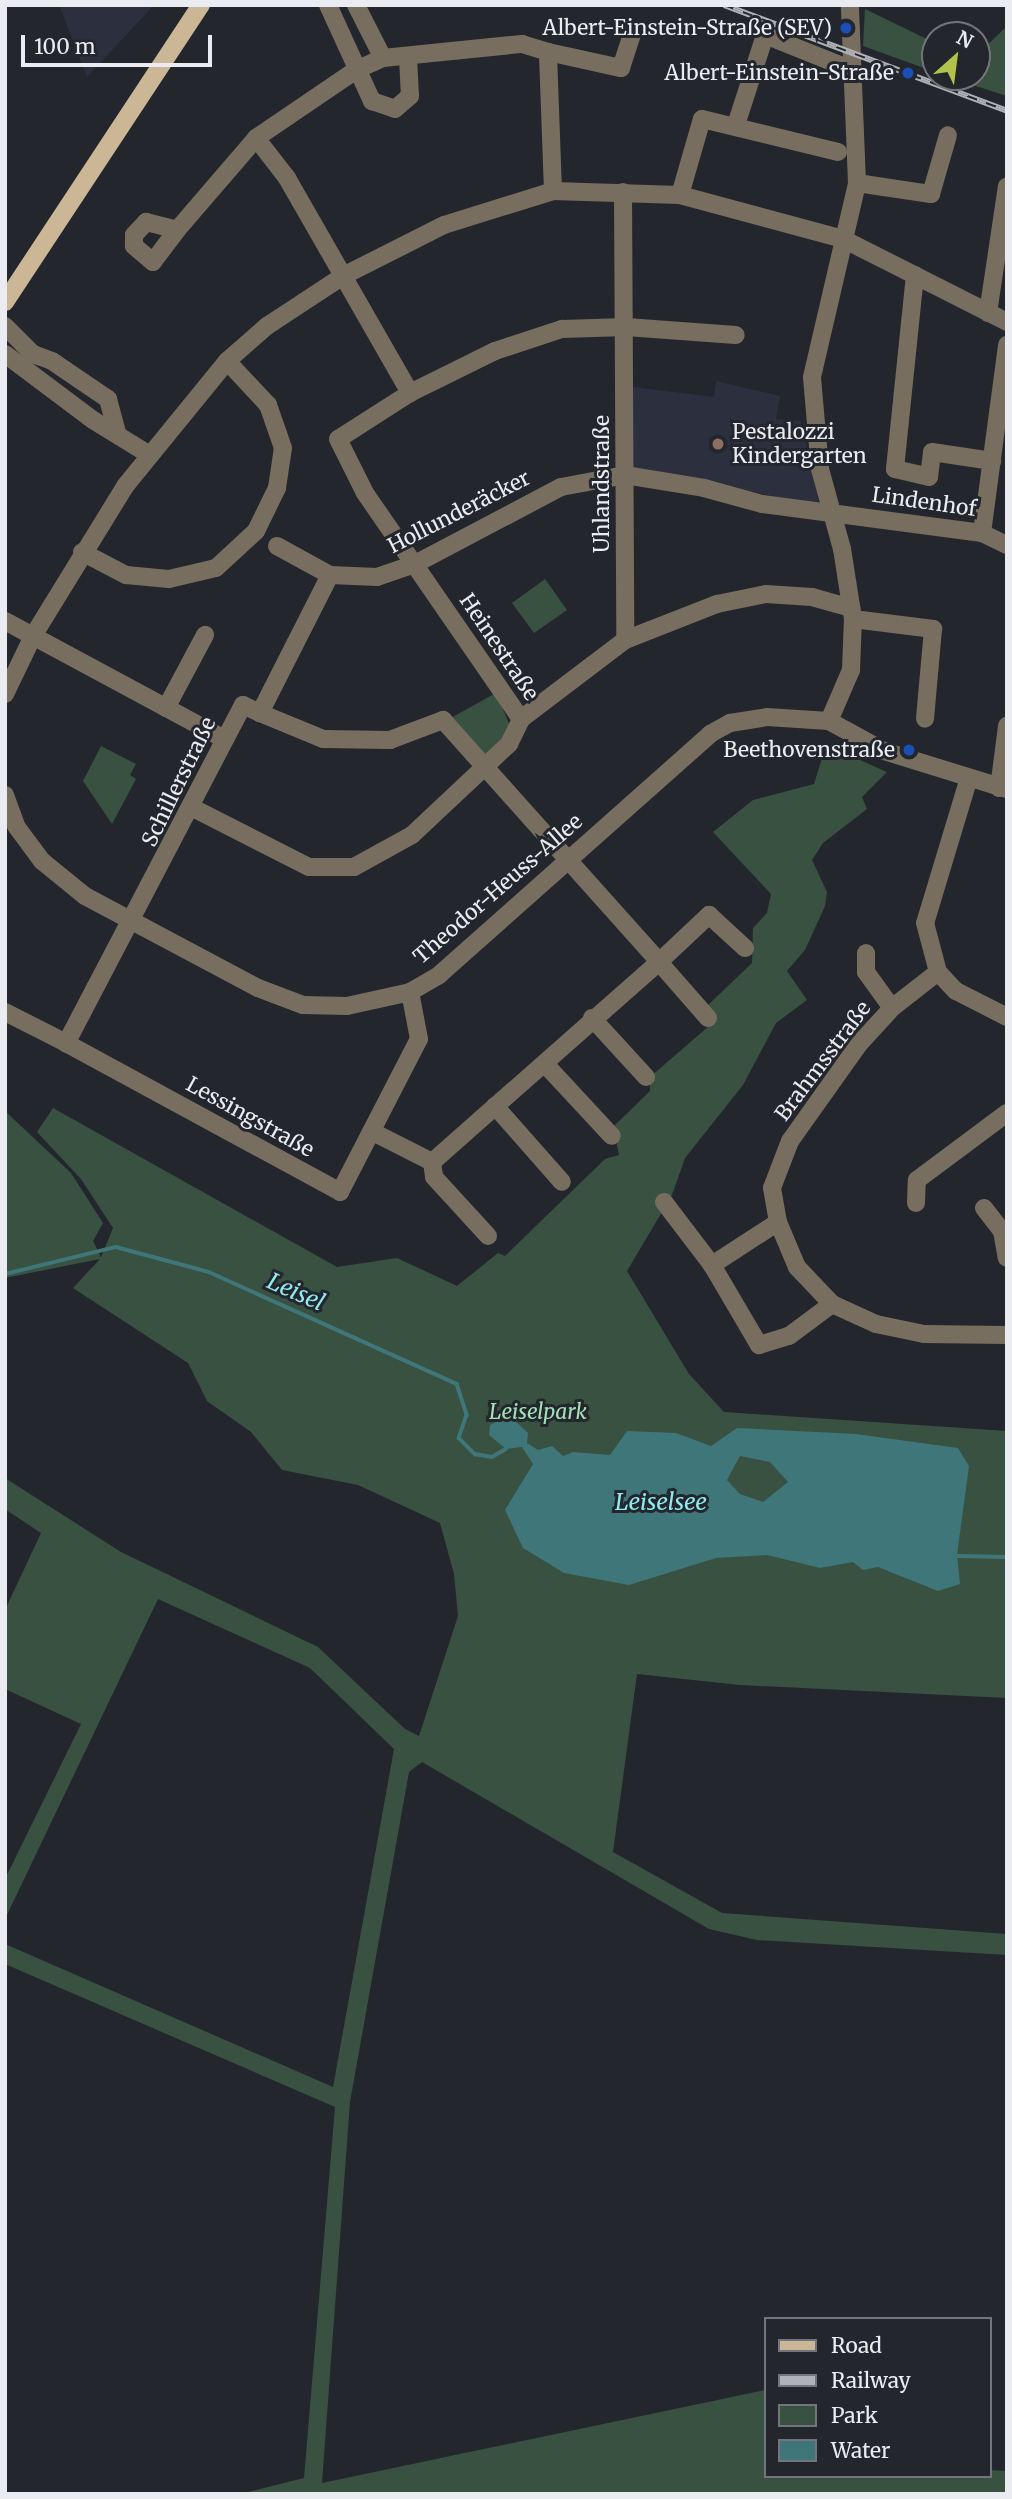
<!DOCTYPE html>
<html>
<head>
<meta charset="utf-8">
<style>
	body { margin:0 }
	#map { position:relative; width:1012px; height:2499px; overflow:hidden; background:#24262e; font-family:Merriweather,serif }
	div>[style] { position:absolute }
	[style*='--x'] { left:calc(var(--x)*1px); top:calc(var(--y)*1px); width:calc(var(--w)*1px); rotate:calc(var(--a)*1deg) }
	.built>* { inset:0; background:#2c2f3d }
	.green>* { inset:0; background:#385140 }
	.water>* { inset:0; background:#3e7679 }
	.stream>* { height:3.5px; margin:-1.75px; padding:0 1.75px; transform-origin:1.75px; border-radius:1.75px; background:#3e7679 }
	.minor>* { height:18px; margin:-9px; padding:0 9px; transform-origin:9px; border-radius:9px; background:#786e5f }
	.major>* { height:18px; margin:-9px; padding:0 9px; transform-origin:9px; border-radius:9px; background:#cbb696 }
	.rail>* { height:6px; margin-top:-3px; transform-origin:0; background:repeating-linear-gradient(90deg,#24262e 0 10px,#b0b2b8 0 20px); box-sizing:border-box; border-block:2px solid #b0b2b8 }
	.dots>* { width:19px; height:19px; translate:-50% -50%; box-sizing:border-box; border:4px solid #24262e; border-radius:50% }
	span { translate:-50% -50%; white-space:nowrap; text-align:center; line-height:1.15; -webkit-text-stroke:6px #24262e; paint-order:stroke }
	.poi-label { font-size:21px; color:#ebecf1 }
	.right { translate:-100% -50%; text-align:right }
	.left { translate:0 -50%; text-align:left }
	.street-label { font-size:21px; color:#ebecf1 }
	.park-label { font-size:21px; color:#a1e1b5; font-style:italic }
	.water-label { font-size:23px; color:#8eebef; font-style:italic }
	.frame { position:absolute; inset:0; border:7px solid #ebecf1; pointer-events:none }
	.legend { position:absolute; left:764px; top:2317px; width:228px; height:161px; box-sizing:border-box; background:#24262e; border:2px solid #74757c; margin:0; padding:9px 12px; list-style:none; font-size:21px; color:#ebecf1 }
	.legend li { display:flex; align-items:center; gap:14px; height:35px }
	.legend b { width:35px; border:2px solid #74757c }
	.north { position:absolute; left:921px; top:21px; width:70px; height:70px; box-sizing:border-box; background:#24262e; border:2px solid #74757c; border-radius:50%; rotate:28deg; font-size:19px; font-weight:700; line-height:28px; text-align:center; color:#ebecf1 }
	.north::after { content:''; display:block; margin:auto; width:24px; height:32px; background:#b2c34c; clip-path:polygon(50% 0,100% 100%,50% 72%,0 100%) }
	.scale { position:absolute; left:21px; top:35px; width:191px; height:32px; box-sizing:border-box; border:4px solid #ebecf1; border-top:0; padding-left:9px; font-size:21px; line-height:24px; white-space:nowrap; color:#ebecf1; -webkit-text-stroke:5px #24262e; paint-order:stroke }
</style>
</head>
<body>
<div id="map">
	<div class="built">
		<i style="clip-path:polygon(59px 5px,154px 5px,87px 77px)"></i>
		<i style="clip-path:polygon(716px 381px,780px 396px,776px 419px,801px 421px,820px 506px,628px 466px,633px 387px,714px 397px)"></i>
	</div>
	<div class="green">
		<i style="clip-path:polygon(865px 9px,935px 43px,935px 72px,863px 46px)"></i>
		<i style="clip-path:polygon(1007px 26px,1007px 96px,948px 77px,977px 77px,977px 55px)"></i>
		<i style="clip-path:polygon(545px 579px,567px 610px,534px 633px,512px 603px)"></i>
		<i style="clip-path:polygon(496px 693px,511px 728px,503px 745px,486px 755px,449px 719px)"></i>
		<i style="clip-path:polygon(826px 745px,887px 772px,862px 797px,867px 809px,823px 843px,812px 860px,827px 892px,825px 906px,805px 950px,787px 971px,807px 1000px,776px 1023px,743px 1085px,685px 1158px,672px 1195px,627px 1271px,689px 1374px,724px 1412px,1007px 1431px,1007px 1698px,740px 1685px,637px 1674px,613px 1852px,722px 1913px,1007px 1934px,1007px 1955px,757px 1940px,709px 1929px,422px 1762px,409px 1772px,350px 2102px,322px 2483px,765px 2390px,765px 2476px,989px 2476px,989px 2470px,1007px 2471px,1007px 2494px,240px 2494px,304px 2478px,335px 2107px,5px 1964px,5px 1944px,333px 2087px,394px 1749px,310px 1668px,158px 1599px,5px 1919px,5px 1879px,81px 1724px,5px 1689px,5px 1610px,41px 1533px,5px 1509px,5px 1478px,121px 1552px,318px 1647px,405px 1729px,419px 1736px,458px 1616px,454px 1574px,440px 1523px,358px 1485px,282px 1470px,251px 1432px,207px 1401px,188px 1363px,73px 1288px,100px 1259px,5px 1278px,5px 1111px,71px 1173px,103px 1223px,93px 1241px,101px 1257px,113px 1228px,81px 1179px,37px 1132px,53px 1108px,337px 1267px,397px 1258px,457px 1286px,498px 1253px,505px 1256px,605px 1159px,619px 1155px,613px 1127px,650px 1091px,650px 1077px,709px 1026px,707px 1006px,752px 963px,753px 928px,767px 913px,771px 894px,713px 832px,753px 800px,814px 784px)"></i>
		<i style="clip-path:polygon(101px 746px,136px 764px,130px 775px,136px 779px,112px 824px,83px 781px)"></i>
	</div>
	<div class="water">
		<i style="clip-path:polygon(evenodd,509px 1415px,528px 1433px,527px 1443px,538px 1450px,552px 1446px,563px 1456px,573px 1452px,610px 1455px,627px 1431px,676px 1433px,711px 1446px,737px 1428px,856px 1434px,958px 1448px,969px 1466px,957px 1555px,960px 1584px,938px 1591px,878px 1567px,863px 1570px,853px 1562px,820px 1568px,767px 1555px,716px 1558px,629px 1585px,564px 1573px,523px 1548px,505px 1510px,533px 1464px,522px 1447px,506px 1449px,489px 1435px,490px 1425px,509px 1415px,740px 1456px,770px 1462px,788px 1482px,763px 1502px,740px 1494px,727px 1480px,740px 1456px)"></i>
	</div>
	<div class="stream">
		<i style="--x:5;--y:1274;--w:114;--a:-13.7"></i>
		<i style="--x:116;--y:1247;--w:96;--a:15"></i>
		<i style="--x:209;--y:1272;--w:272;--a:24.3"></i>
		<i style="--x:457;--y:1384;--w:33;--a:72"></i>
		<i style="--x:467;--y:1415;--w:24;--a:109"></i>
		<i style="--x:459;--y:1438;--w:23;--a:45"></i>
		<i style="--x:475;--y:1454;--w:17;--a:10"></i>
		<i style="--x:492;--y:1457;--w:16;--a:-30"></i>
		<i style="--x:957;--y:1556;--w:50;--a:1.1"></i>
	</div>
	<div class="minor">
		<i style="--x:328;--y:5;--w:106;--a:65.4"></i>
		<i style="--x:372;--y:101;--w:24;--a:19"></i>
		<i style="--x:395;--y:109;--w:20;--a:-41"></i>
		<i style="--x:410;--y:96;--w:39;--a:-93"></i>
		<i style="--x:356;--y:5;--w:59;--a:63"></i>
		<i style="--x:383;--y:58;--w:140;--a:-5.8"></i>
		<i style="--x:522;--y:44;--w:27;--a:17"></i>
		<i style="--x:736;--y:125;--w:95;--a:-72.1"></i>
		<i style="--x:765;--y:35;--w:83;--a:21.9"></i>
		<i style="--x:256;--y:138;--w:51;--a:52.2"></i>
		<i style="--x:287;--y:178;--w:248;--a:60.2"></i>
		<i style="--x:410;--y:393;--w:85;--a:147.4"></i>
		<i style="--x:338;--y:439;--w:60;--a:63.4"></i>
		<i style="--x:365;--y:493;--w:275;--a:55.4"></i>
		<i style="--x:857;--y:183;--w:75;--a:8.5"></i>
		<i style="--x:931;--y:194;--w:61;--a:-73.9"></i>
		<i style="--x:553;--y:191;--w:139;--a:-92.1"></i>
		<i style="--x:548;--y:52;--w:75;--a:12.4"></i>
		<i style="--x:621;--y:68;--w:39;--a:-72"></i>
		<i style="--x:623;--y:192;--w:448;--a:89.7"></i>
		<i style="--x:680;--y:195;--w:79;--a:-73.9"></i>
		<i style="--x:702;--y:119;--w:140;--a:13.6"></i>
		<i style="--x:177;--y:230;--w:40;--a:127"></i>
		<i style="--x:153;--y:262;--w:25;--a:-140"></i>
		<i style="--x:134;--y:246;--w:11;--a:-90"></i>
		<i style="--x:134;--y:235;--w:18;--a:-47"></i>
		<i style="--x:146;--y:222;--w:32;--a:14"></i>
		<i style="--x:177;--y:230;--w:121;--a:-49.3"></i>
		<i style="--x:256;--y:138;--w:121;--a:-34.2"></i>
		<i style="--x:356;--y:70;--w:30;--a:-24"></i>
		<i style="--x:915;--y:275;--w:195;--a:95.9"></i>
		<i style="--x:895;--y:469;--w:35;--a:13"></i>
		<i style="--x:929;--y:477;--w:25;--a:-83"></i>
		<i style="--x:932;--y:452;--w:61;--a:8.5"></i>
		<i style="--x:988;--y:313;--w:128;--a:-81.5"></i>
		<i style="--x:5;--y:326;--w:40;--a:45"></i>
		<i style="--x:33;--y:354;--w:20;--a:20"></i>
		<i style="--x:52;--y:361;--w:68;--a:34.2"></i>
		<i style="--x:108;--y:399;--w:34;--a:75"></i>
		<i style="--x:5;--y:354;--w:110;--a:36.9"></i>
		<i style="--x:93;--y:420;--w:65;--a:31.7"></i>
		<i style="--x:410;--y:393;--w:95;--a:-26.3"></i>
		<i style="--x:495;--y:351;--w:71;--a:-18.2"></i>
		<i style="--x:562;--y:329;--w:64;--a:-1.8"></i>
		<i style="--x:626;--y:327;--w:110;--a:4.2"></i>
		<i style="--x:982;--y:533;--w:190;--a:-82.4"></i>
		<i style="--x:277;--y:546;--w:60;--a:28.7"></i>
		<i style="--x:330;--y:575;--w:47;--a:2.4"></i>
		<i style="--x:377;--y:577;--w:40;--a:-18.9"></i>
		<i style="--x:415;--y:564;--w:165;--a:-27.8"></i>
		<i style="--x:561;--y:487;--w:65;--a:-10.6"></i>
		<i style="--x:625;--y:475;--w:80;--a:9.3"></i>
		<i style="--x:704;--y:488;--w:60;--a:15.4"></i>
		<i style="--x:762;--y:504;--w:222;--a:7.5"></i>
		<i style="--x:982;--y:533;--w:28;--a:26"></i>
		<i style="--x:82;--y:552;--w:50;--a:27.6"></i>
		<i style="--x:126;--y:575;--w:43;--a:5.3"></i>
		<i style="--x:169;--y:579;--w:48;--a:-13.2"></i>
		<i style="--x:216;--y:568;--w:54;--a:-42.8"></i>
		<i style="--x:256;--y:531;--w:48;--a:-64"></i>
		<i style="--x:277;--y:488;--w:40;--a:-81.5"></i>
		<i style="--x:283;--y:448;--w:46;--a:-109.2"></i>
		<i style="--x:268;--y:405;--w:60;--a:-133"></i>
		<i style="--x:330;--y:575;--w:155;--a:116.9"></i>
		<i style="--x:260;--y:713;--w:19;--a:-155"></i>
		<i style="--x:243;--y:705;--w:382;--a:117.6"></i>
		<i style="--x:66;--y:1043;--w:312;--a:28.5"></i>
		<i style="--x:340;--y:1192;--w:172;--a:-62.7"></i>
		<i style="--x:419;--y:1039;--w:48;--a:-100.8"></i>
		<i style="--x:853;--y:619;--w:81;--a:7.1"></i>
		<i style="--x:933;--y:629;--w:90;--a:95.1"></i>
		<i style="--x:5;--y:621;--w:249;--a:28.3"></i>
		<i style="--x:5;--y:694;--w:64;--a:-64.2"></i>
		<i style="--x:33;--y:636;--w:177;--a:-58.4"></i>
		<i style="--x:126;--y:485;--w:160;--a:-50.8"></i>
		<i style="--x:227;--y:361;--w:53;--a:-41.2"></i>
		<i style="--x:267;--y:326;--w:91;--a:-33.3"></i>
		<i style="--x:343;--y:276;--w:113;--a:-26.8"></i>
		<i style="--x:444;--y:225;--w:114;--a:-17.3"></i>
		<i style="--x:553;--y:191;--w:127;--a:1.8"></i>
		<i style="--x:680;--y:195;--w:169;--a:15.1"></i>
		<i style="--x:843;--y:239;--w:184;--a:26.8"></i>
		<i style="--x:166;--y:708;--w:83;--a:-61.9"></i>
		<i style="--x:260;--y:713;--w:68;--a:22.4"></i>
		<i style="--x:323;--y:739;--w:67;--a:0.9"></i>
		<i style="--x:390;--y:740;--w:57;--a:-20.7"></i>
		<i style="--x:443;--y:720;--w:324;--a:48.2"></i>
		<i style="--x:659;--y:962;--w:303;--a:138.6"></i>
		<i style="--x:432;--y:1162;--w:68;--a:-153.1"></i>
		<i style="--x:829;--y:721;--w:56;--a:-66.7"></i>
		<i style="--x:851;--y:670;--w:51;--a:-87.8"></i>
		<i style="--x:853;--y:619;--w:71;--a:-98.9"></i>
		<i style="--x:842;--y:549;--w:83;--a:-105.4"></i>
		<i style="--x:820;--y:469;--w:92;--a:-95"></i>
		<i style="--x:812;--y:377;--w:199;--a:-76.9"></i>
		<i style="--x:857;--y:183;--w:178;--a:-92.3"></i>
		<i style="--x:968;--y:781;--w:148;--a:106.8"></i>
		<i style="--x:925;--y:923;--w:51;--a:75.1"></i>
		<i style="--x:938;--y:972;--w:26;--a:47"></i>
		<i style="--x:956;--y:991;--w:57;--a:27"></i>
		<i style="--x:999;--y:788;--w:63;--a:-82.6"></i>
		<i style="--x:5;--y:795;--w:33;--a:70"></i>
		<i style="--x:16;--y:826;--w:44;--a:53.4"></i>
		<i style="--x:42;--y:861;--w:55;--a:39.1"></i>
		<i style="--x:85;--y:896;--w:196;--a:28"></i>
		<i style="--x:258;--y:988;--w:48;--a:20.7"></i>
		<i style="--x:303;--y:1005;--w:44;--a:1.3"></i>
		<i style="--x:347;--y:1006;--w:65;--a:-12.5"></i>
		<i style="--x:410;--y:992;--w:34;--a:-30"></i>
		<i style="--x:439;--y:975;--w:363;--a:-41.6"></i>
		<i style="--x:710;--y:734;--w:23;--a:-29"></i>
		<i style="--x:730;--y:723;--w:37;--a:-9"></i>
		<i style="--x:767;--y:717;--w:62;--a:3.7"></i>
		<i style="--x:829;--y:721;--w:63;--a:28.6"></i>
		<i style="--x:884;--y:751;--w:129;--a:17.2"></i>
		<i style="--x:193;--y:808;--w:130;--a:27"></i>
		<i style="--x:309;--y:867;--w:45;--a:0"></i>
		<i style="--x:354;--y:867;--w:66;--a:-28.9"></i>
		<i style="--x:412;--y:835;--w:133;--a:-43.2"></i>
		<i style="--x:509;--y:744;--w:28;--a:-64"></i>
		<i style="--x:521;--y:719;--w:131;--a:-37.2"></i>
		<i style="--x:625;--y:640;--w:99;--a:-21.4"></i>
		<i style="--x:717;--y:604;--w:50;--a:-11.5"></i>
		<i style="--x:766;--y:594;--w:46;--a:3.7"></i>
		<i style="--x:812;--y:597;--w:41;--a:15.8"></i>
		<i style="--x:866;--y:953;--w:19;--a:90"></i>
		<i style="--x:866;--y:972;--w:44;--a:54.2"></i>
		<i style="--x:938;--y:972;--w:58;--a:142"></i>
		<i style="--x:892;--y:1008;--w:49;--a:132.5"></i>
		<i style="--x:859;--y:1044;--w:119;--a:125.4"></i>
		<i style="--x:790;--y:1141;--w:50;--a:111"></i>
		<i style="--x:772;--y:1188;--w:35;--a:80"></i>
		<i style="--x:778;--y:1222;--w:49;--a:67.1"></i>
		<i style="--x:797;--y:1267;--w:51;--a:46.6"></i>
		<i style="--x:832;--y:1304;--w:48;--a:24.4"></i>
		<i style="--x:876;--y:1324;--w:49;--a:11.8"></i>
		<i style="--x:924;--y:1334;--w:83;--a:0.7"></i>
		<i style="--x:5;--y:1012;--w:68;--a:26.9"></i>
		<i style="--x:592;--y:1018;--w:80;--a:47.5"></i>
		<i style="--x:708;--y:1018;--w:74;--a:-131.2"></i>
		<i style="--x:659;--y:962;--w:69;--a:-43.2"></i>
		<i style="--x:709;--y:915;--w:49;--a:42.5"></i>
		<i style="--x:545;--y:1064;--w:98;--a:47.1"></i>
		<i style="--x:495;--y:1106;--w:101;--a:48.6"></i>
		<i style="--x:432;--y:1162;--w:15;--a:82"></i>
		<i style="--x:434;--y:1177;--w:80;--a:47.5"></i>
		<i style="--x:664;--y:1202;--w:79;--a:52.7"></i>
		<i style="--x:916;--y:1203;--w:23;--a:-88"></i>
		<i style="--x:917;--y:1180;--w:112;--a:-36.7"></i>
		<i style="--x:984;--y:1208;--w:29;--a:52"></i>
		<i style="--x:1002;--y:1231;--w:27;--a:80"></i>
		<i style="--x:778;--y:1222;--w:79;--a:146.9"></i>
		<i style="--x:712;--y:1265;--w:93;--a:59.6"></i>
		<i style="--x:759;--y:1345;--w:31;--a:-17"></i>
		<i style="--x:789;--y:1336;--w:54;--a:-36.7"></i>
	</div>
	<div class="major">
		<i style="--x:5;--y:302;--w:356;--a:-56.6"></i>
	</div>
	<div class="rail">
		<i style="--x:724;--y:5;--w:302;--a:20.5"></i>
	</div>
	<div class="dots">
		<i style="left:846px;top:28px;background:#1a4fb4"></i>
		<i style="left:908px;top:73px;background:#1a4fb4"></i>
		<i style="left:718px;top:444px;background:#8d6e63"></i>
		<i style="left:909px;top:750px;background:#1a4fb4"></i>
	</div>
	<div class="poi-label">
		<span class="right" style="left:832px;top:28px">Albert-Einstein-Straße (SEV)</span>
		<span class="right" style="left:894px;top:73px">Albert-Einstein-Straße</span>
		<span class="left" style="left:732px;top:444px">Pestalozzi<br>Kindergarten</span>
		<span class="right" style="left:895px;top:750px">Beethovenstraße</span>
	</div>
	<div class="street-label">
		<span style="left:602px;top:484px;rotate:-90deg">Uhlandstraße</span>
		<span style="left:924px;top:502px;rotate:8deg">Lindenhof</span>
		<span style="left:459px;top:512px;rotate:-27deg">Hollunderäcker</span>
		<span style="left:499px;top:647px;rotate:56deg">Heinestraße</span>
		<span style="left:179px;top:782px;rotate:-64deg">Schillerstraße</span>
		<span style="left:498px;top:889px;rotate:-41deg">Theodor-Heuss-Allee</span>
		<span style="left:823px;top:1061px;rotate:-53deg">Brahmsstraße</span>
		<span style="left:250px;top:1117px;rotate:29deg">Lessingstraße</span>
	</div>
	<div class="park-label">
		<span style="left:538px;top:1412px">Leiselpark</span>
	</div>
	<div class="water-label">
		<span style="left:296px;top:1292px;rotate:24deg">Leisel</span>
		<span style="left:661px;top:1502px">Leiselsee</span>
	</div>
	<div class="frame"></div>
	<ul class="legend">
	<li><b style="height:9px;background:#cbb696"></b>Road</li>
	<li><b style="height:9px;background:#b0b2b8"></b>Railway</li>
	<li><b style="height:19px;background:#385140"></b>Park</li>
	<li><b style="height:19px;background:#3e7679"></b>Water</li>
	</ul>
	<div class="north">N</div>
	<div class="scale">100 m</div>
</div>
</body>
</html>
